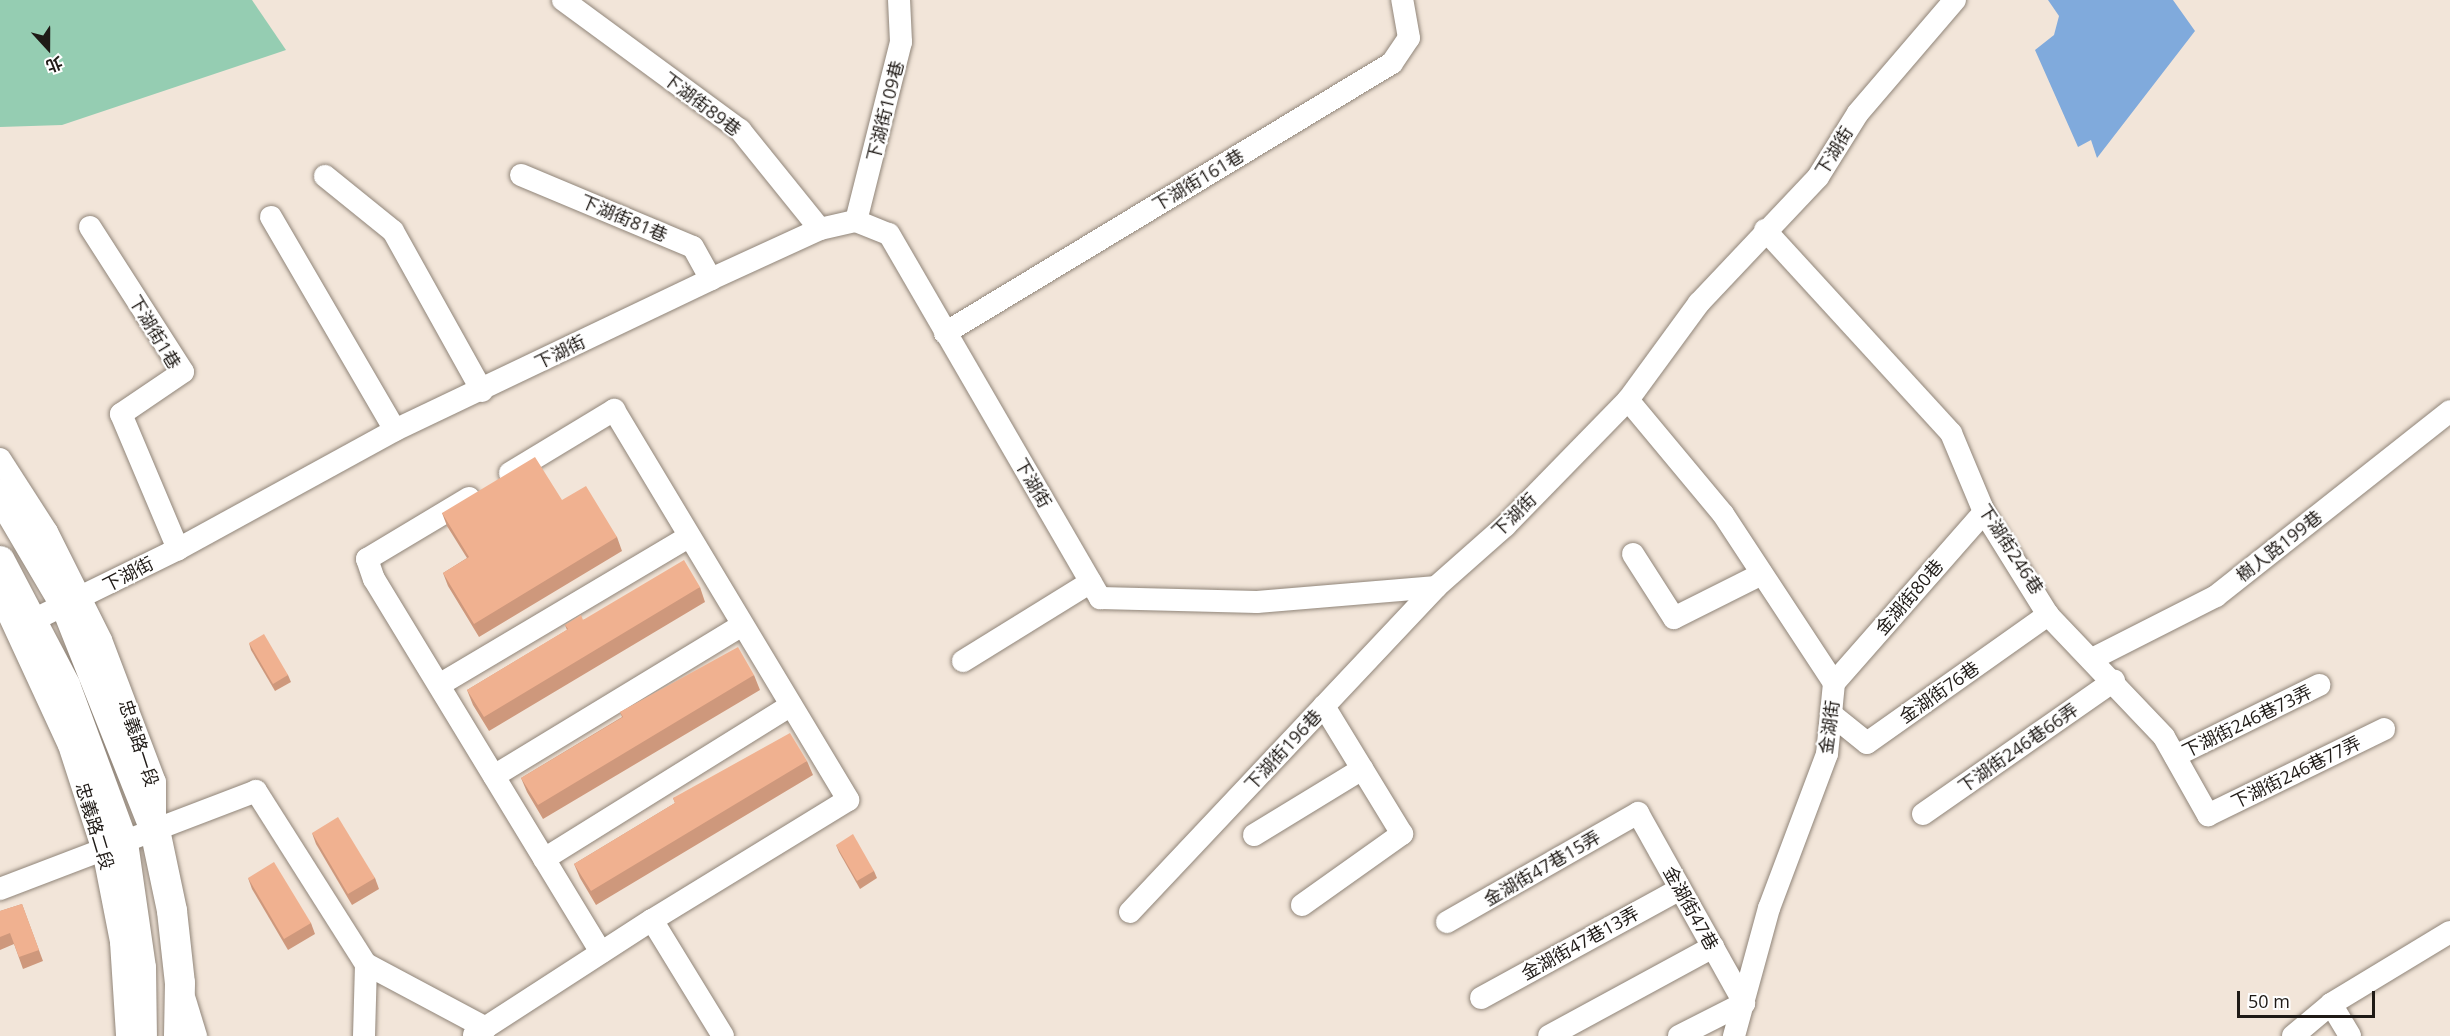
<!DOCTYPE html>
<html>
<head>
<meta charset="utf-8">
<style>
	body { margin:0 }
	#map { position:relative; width:2450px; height:1036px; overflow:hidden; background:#f2e5d9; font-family:"Open Sans","Noto Sans TC",sans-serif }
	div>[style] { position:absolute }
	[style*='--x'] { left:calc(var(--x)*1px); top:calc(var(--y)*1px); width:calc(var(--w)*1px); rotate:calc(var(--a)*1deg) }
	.green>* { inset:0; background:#95cdb2 }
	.water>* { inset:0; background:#80aadc }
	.roads { filter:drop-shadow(0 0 2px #908579) drop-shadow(0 0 2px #908579) }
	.minor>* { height:22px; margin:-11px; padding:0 11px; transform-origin:11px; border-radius:11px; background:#fff }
	.major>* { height:30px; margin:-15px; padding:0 15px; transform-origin:15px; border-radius:15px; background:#fff }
	.wall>* { inset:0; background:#ce987c }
	.building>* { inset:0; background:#f0b190 }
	span { translate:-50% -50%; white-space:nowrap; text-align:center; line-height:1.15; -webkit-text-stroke:4.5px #fff; paint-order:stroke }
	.street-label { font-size:18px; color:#1f1a16 }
	.north { position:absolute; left:18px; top:18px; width:60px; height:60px; -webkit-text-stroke:4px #fff; paint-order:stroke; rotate:159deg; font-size:16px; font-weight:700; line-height:24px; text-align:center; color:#1f1a16 }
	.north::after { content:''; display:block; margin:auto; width:21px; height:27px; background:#1f1a16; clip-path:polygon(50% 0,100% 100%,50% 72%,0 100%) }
	.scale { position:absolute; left:2237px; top:991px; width:138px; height:27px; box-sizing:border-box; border:3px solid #1f1a16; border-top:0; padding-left:8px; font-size:18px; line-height:21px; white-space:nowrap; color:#1f1a16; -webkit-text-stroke:4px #fff; paint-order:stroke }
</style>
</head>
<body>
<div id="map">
	<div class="green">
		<i style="clip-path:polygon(0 0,252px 0,286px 50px,62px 125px,0 127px)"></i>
	</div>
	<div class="water">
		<i style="clip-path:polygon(2048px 0,2173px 0,2195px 31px,2097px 158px,2091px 140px,2078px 147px,2035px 50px,2054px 35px,2059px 16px)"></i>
	</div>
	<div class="roads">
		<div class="minor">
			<i style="--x:563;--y:0;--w:220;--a:36.3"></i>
			<i style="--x:740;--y:130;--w:127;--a:51.1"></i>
			<i style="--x:521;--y:175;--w:186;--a:22.7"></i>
			<i style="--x:693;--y:247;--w:37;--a:61"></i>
			<i style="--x:325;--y:176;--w:87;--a:39"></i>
			<i style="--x:393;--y:231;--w:183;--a:60.9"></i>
			<i style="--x:271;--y:217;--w:246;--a:59.8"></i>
			<i style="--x:856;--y:221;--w:185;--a:-75.9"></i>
			<i style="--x:901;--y:42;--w:42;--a:-92.7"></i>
			<i style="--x:90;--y:227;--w:172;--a:57.3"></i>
			<i style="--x:183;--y:372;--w:75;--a:145.9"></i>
			<i style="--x:121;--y:414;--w:147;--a:67.1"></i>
			<i style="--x:1765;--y:230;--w:275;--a:47.5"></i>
			<i style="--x:1951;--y:433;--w:86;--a:67.3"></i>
			<i style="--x:1984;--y:512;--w:121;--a:58.1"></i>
			<i style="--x:2048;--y:615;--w:168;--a:46.4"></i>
			<i style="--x:2164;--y:737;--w:90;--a:60.6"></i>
			<i style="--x:2208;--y:815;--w:196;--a:-26"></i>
			<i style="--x:945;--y:333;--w:522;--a:-31.13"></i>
			<i style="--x:1392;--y:63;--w:30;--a:-56"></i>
			<i style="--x:1409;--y:38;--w:39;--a:-100"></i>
			<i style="--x:1628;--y:400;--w:148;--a:50.2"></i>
			<i style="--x:1723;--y:514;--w:202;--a:56.7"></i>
			<i style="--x:1834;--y:683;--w:71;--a:95.6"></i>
			<i style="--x:1827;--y:754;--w:165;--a:110.6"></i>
			<i style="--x:1769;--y:908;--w:133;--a:105.3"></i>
			<i style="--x:0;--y:459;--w:87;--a:57.2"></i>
			<i style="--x:47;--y:532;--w:121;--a:63.4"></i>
			<i style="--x:101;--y:640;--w:152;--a:69.2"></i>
			<i style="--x:155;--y:782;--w:38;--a:90"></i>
			<i style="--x:510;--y:473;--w:122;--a:-31.2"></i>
			<i style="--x:614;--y:410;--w:455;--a:59"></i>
			<i style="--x:848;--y:800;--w:230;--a:148.5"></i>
			<i style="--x:469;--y:498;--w:119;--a:149.1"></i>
			<i style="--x:367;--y:559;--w:21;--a:71"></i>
			<i style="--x:374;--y:579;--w:437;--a:58.7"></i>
			<i style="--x:1633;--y:554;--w:76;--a:57.4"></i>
			<i style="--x:1674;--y:618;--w:98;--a:-26.6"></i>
			<i style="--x:0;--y:596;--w:164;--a:65.2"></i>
			<i style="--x:69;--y:745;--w:110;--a:72.1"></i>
			<i style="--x:103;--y:850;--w:94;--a:78.9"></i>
			<i style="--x:121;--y:942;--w:94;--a:86.3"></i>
			<i style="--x:19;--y:627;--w:177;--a:-26.1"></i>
			<i style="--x:178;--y:549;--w:247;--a:-28.7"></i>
			<i style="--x:395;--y:430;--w:350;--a:-25.5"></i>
			<i style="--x:711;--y:279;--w:120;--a:-24.6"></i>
			<i style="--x:820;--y:229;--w:37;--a:-13"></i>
			<i style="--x:856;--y:221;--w:35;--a:22"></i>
			<i style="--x:889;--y:234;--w:421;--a:59.9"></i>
			<i style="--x:1100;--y:598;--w:157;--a:1.5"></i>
			<i style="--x:1257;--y:602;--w:180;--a:-4.8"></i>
			<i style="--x:1436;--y:587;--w:92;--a:-41.5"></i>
			<i style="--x:1505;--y:526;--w:176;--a:-45.7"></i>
			<i style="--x:1628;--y:400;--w:120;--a:-53.8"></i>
			<i style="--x:1699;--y:303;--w:173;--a:-46.6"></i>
			<i style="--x:1818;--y:177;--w:75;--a:-58"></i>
			<i style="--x:1858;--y:113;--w:149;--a:-49.4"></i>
			<i style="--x:2094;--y:658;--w:137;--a:-26.9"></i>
			<i style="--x:2216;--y:596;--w:298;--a:-38.3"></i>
			<i style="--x:963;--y:661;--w:150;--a:-31.7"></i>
			<i style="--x:1834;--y:683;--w:227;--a:-48.7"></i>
			<i style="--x:439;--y:685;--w:290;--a:-30.7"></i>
			<i style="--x:1831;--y:714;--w:46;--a:38.9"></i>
			<i style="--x:1867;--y:743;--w:222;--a:-35.3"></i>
			<i style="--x:2175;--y:756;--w:161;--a:-26.2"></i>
			<i style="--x:494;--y:776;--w:290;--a:-31.3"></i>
			<i style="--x:1923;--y:814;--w:233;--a:-34.9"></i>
			<i style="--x:1254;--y:835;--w:127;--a:-31.4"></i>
			<i style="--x:544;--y:859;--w:291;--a:-31.9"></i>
			<i style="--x:0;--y:889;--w:274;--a:-20.9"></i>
			<i style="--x:256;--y:791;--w:205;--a:57.6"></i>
			<i style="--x:366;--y:964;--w:136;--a:28.1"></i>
			<i style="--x:1302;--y:905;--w:123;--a:-35.4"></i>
			<i style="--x:1402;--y:834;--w:150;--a:-121.4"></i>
			<i style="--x:1130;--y:912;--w:446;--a:-46.7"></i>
			<i style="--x:1447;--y:922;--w:220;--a:-29.7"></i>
			<i style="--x:1638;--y:813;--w:218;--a:60.8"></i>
			<i style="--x:1744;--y:1003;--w:73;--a:153.1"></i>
			<i style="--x:1481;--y:998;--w:227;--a:-28.7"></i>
			<i style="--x:185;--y:1000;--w:38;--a:73"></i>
			<i style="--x:2331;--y:1004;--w:37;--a:59"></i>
			<i style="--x:474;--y:1035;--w:212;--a:-32.9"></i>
			<i style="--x:652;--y:920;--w:136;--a:58.5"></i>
			<i style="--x:364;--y:1036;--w:72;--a:-88.4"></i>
			<i style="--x:1549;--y:1036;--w:187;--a:-28.5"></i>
			<i style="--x:2293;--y:1036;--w:50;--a:-40.1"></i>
			<i style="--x:2331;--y:1004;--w:139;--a:-31.2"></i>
		</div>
		<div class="major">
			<i style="--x:0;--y:494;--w:130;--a:59.5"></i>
			<i style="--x:66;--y:606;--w:241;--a:68.3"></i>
			<i style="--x:155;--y:830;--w:83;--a:78.1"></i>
			<i style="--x:172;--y:911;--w:72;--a:83.7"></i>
			<i style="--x:180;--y:983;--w:53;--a:91.1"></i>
			<i style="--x:0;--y:561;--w:140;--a:62.3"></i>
			<i style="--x:65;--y:685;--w:168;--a:69.8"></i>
			<i style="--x:123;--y:843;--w:126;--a:81.8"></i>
			<i style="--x:141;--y:968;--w:68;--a:89.2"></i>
		</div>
	</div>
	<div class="wall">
		<i style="clip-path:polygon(562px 500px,617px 537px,622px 551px,479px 637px,448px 586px,443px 573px,467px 558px,447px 526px,442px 513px)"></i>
		<i style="clip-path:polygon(700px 587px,705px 602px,489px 731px,473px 705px,467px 690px,567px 630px,565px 625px)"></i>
		<i style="clip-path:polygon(249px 643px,288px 675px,291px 682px,275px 691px,251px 650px)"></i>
		<i style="clip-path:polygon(754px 675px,760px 690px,543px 819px,527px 792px,521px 778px,622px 717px,620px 712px)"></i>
		<i style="clip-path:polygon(807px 761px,813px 775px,596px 905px,580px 878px,574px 864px,675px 803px,673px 798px)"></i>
		<i style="clip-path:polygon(312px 833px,375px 878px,379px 889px,352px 905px,316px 844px)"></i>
		<i style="clip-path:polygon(836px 845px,874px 871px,877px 878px,860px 889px,839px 852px)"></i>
		<i style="clip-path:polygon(248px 878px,311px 923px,315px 934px,288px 950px,252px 889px)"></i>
		<i style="clip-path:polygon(22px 904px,43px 961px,23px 969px,14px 944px,0 950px,0 911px)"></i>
	</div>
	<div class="building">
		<i style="clip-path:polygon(535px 457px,562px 500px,586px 486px,617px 537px,474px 624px,443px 573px,469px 557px,442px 513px)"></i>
		<i style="clip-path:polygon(684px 560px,700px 587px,484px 717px,467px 690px,568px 629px,565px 625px,581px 615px,583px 620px)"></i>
		<i style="clip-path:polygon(264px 634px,288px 675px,273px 684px,249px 643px)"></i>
		<i style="clip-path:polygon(738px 647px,754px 675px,538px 805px,521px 778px,623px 717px,620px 712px)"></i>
		<i style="clip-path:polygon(790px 733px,807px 761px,591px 891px,574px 864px,675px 803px,673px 798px)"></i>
		<i style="clip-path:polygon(338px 817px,375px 878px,348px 894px,312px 833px)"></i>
		<i style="clip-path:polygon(853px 834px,874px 871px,857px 881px,836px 845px)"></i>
		<i style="clip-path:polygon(274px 862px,311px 923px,284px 939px,248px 878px)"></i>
		<i style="clip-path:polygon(22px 904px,39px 950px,19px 957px,10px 933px,0 937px,0 911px)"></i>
	</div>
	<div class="street-label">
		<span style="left:702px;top:104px;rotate:37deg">下湖街89巷</span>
		<span style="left:885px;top:111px;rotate:-76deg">下湖街109巷</span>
		<span style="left:1834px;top:151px;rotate:-58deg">下湖街</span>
		<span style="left:1198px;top:180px;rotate:-31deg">下湖街161巷</span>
		<span style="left:624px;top:218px;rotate:23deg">下湖街81巷</span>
		<span style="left:155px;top:332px;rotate:59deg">下湖街1巷</span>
		<span style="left:560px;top:352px;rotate:-26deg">下湖街</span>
		<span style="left:1033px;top:483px;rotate:60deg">下湖街</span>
		<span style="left:1514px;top:515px;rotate:-44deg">下湖街</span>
		<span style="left:2279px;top:546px;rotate:-38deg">樹人路199巷</span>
		<span style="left:2011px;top:549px;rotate:57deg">下湖街246巷</span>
		<span style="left:128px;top:574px;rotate:-27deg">下湖街</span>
		<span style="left:1909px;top:597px;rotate:-49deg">金湖街80巷</span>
		<span style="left:1939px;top:692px;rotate:-35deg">金湖街76巷</span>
		<span style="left:2247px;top:721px;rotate:-26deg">下湖街246巷73弄</span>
		<span style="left:1829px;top:727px;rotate:-82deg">金湖街</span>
		<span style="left:139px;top:743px;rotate:72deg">忠義路一段</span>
		<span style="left:2018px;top:748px;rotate:-35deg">下湖街246巷66弄</span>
		<span style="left:1283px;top:750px;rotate:-47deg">下湖街196巷</span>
		<span style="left:2296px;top:772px;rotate:-26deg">下湖街246巷77弄</span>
		<span style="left:95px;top:826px;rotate:73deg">忠義路二段</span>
		<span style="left:1542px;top:868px;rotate:-30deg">金湖街47巷15弄</span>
		<span style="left:1691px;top:908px;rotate:61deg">金湖街47巷</span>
		<span style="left:1580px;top:943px;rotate:-29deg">金湖街47巷13弄</span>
	</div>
	<div class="north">北</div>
	<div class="scale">50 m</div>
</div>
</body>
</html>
